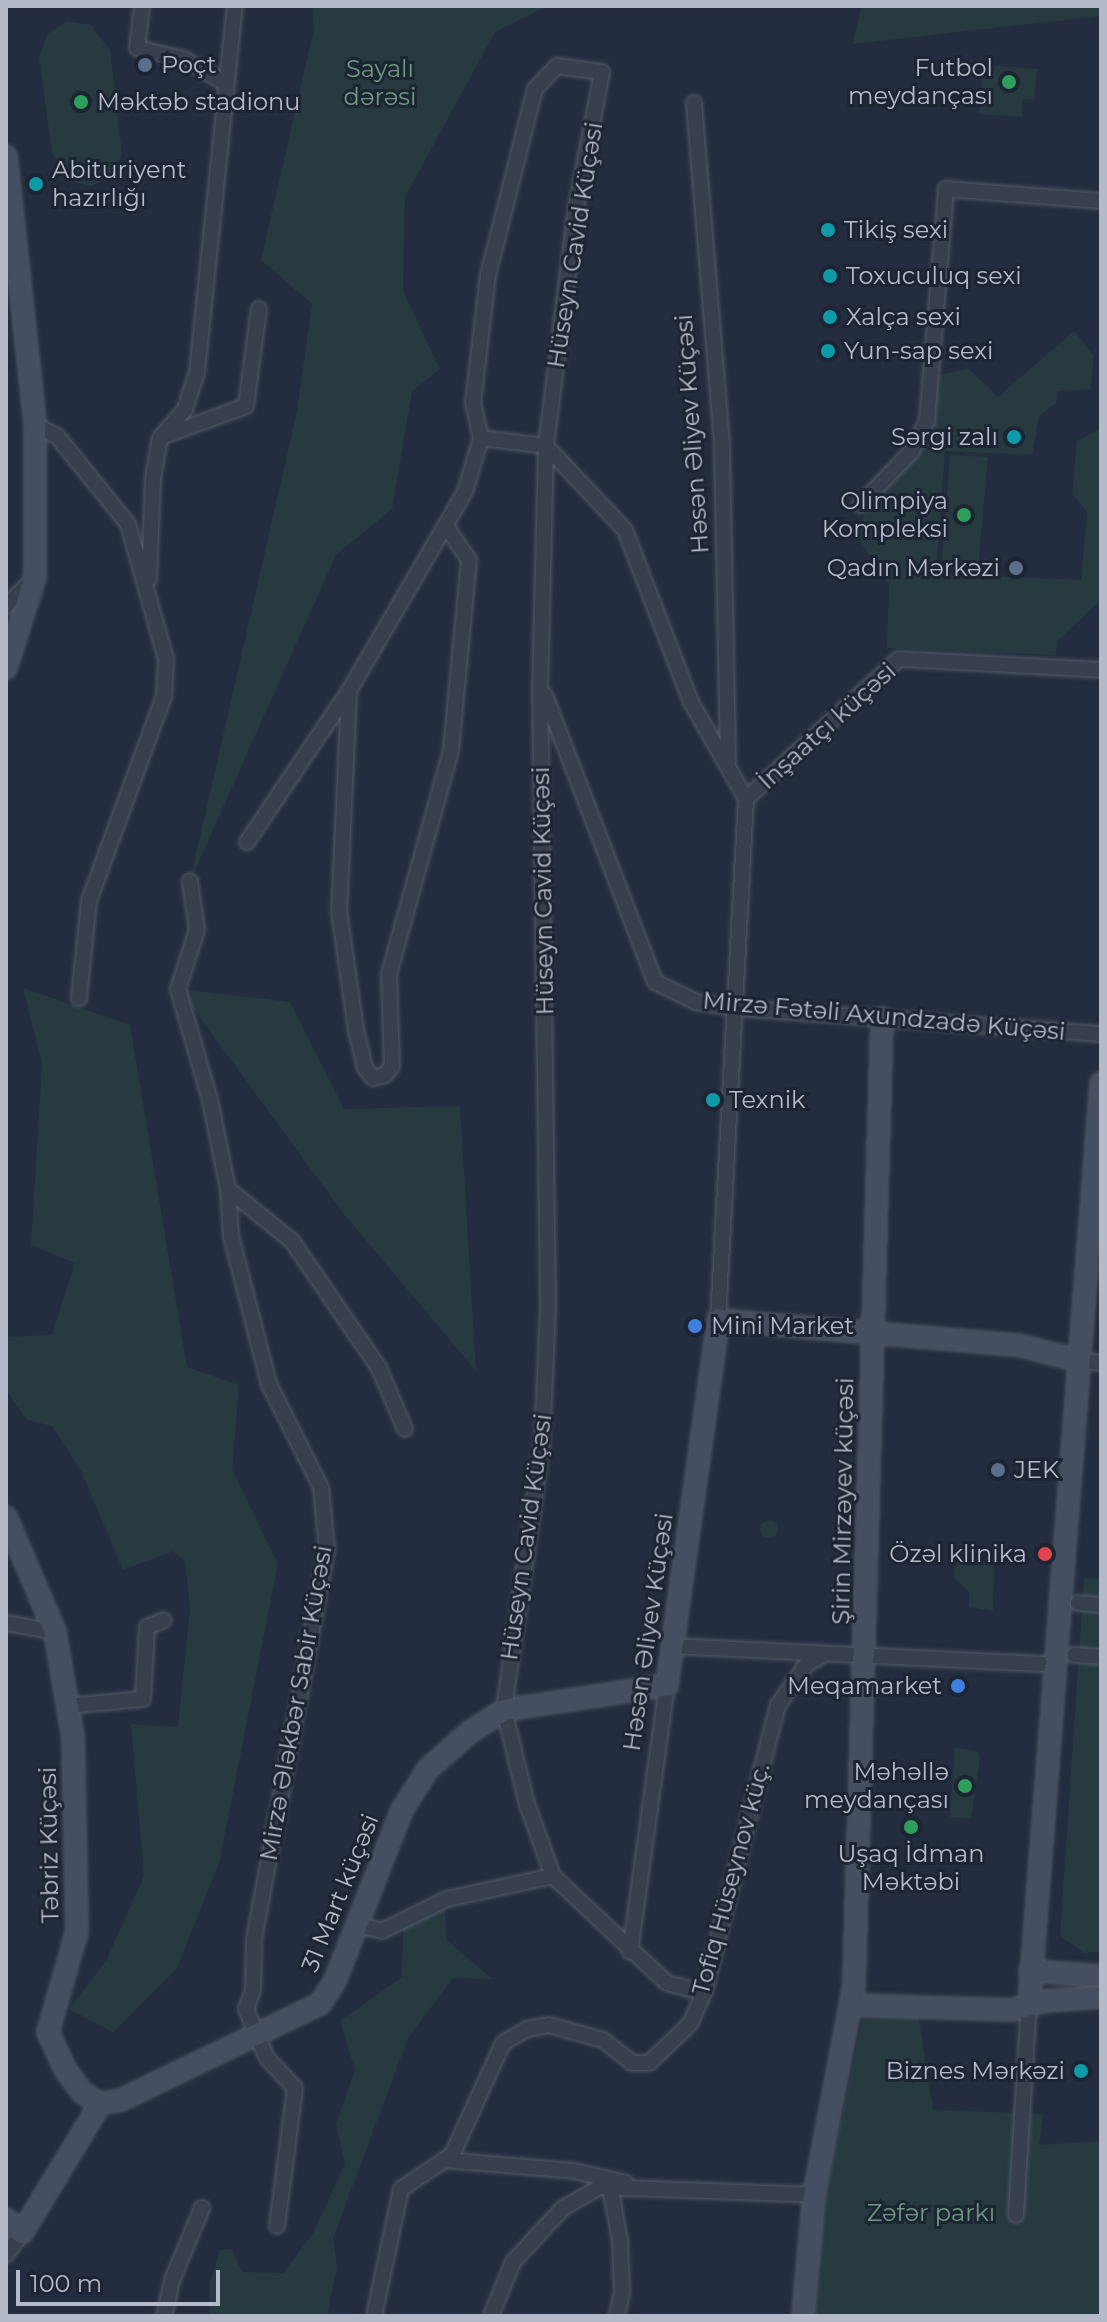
<!DOCTYPE html>
<html>
<head>
<meta charset="utf-8">
<style>
	body { margin:0 }
	#map { position:relative; width:1107px; height:2322px; overflow:hidden; background:#242d3f; font-family:Montserrat,sans-serif }
	div>[style] { position:absolute }
	[style*='--x'] { left:calc(var(--x)*1px); top:calc(var(--y)*1px); width:calc(var(--w)*1px); rotate:calc(var(--a)*1deg) }
	.green>* { inset:0; background:#263a40 }
	.round { border-radius:50% }
	.roads { filter:drop-shadow(0 0 2px #535a69) drop-shadow(0 0 2px #535a69) }
	.street>* { height:14px; margin:-7px; padding:0 7px; transform-origin:7px; border-radius:7px; background:#383f4f }
	.secondary>* { height:20px; margin:-10px; padding:0 10px; transform-origin:10px; border-radius:10px; background:#464e62 }
	.dots>* { width:22px; height:22px; translate:-50% -50%; box-sizing:border-box; border:4px solid #1d2434; border-radius:50% }
	span { translate:-50% -50%; white-space:nowrap; text-align:center; line-height:1.15; -webkit-text-stroke:6px #1d2434; paint-order:stroke }
	.poi-label { font-size:24px; color:#b4bac9 }
	.left { translate:0 -50%; text-align:left }
	.right { translate:-100% -50%; text-align:right }
	.park-label { font-size:24px; color:#6a9b7a }
	.street-label { font-size:24px; color:#b4bac9 }
	.frame { position:absolute; inset:0; border:8px solid #b4bac9; pointer-events:none }
	.scale { position:absolute; left:16px; top:2270px; width:204px; height:36px; box-sizing:border-box; border:4px solid #b4bac9; border-top:0; padding-left:10px; font-size:24px; line-height:28px; white-space:nowrap; color:#b4bac9; -webkit-text-stroke:6px #1d2434; paint-order:stroke }
</style>
</head>
<body>
<div id="map">
	<div class="green">
		<i style="clip-path:polygon(312px 6px,547px 6px,495px 32px,405px 197px,403px 292px,440px 369px,412px 391px,392px 509px,336px 555px,190px 881px,297px 411px,312px 304px,261px 260px,314px 29px)"></i>
		<i style="clip-path:polygon(862px 6px,1101px 6px,1101px 16px,852px 44px)"></i>
		<i style="clip-path:polygon(67px 21px,91px 25px,110px 50px,122px 154px,112px 176px,91px 186px,67px 180px,52px 153px,39px 57px,47px 34px)"></i>
		<i style="clip-path:polygon(983px 65px,1037px 69px,1034px 100px,1023px 99px,1022px 117px,979px 114px)"></i>
		<i style="clip-path:polygon(1074px 331px,1094px 356px,1091px 389px,1057px 391px,1056px 403px,1039px 416px,1032px 455px,945px 451px,936px 574px,1081px 580px,1087px 512px,1072px 494px,1077px 441px,1101px 428px,1101px 600px,1057px 641px,1056px 655px,887px 648px,889px 584px,855px 533px,876px 492px,921px 444px,935px 444px,934px 376px,969px 369px,998px 397px)"></i>
		<i style="clip-path:polygon(950px 455px,988px 457px,978px 570px,941px 567px)"></i>
		<i style="clip-path:polygon(23px 988px,130px 1025px,187px 1367px,239px 1385px,232px 1470px,278px 1564px,219px 1863px,176px 1970px,113px 2032px,69px 2009px,106px 1961px,144px 1876px,131px 1724px,178px 1727px,190px 1608px,185px 1561px,173px 1551px,123px 1570px,81px 1471px,52px 1426px,27px 1420px,6px 1390px,6px 1337px,52px 1335px,75px 1263px,31px 1245px,42px 1063px)"></i>
		<i style="clip-path:polygon(179px 989px,290px 1002px,344px 1109px,460px 1106px,476px 1371px,343px 1213px)"></i>
		<i class="round" style="left:760px;top:1520px;width:18px;height:18px"></i>
		<i style="clip-path:polygon(955px 1562px,994px 1564px,993px 1611px,969px 1607px,969px 1592px,954px 1578px)"></i>
		<i style="clip-path:polygon(1084px 1578px,1101px 1579px,1101px 1952px,1084px 1953px,1060px 1936px)"></i>
		<i style="clip-path:polygon(955px 1748px,977px 1751px,980px 1758px,971px 1819px,950px 1817px)"></i>
		<i style="clip-path:polygon(444px 1905px,447px 1940px,492px 1979px,453px 1978px,408px 2038px,333px 2238px,337px 2266px,327px 2316px,210px 2316px,210px 2283px,220px 2250px,232px 2249px,242px 2272px,283px 2273px,313px 2233px,345px 2164px,336px 2123px,355px 2070px,340px 2021px,402px 1977px,403px 1924px)"></i>
		<i style="clip-path:polygon(865px 2009px,918px 2013px,933px 2110px,1043px 2114px,1039px 2145px,1101px 2141px,1101px 2316px,813px 2316px,818px 2229px)"></i>
	</div>
	<div class="roads">
		<div class="street">
			<i style="--x:142;--y:6;--w:42;--a:96.8"></i>
			<i style="--x:137;--y:48;--w:48;--a:13.2"></i>
			<i style="--x:184;--y:59;--w:45;--a:30.5"></i>
			<i style="--x:694;--y:103;--w:343;--a:85.3"></i>
			<i style="--x:722;--y:445;--w:317;--a:88.9"></i>
			<i style="--x:35;--y:425;--w:25;--a:27"></i>
			<i style="--x:57;--y:436;--w:113;--a:51.1"></i>
			<i style="--x:128;--y:524;--w:140;--a:74.3"></i>
			<i style="--x:166;--y:659;--w:37;--a:93"></i>
			<i style="--x:164;--y:696;--w:218;--a:110.1"></i>
			<i style="--x:89;--y:901;--w:98;--a:95.9"></i>
			<i style="--x:164;--y:436;--w:87;--a:-20.1"></i>
			<i style="--x:246;--y:406;--w:98;--a:-82.4"></i>
			<i style="--x:160;--y:438;--w:38;--a:-49"></i>
			<i style="--x:185;--y:409;--w:39;--a:-72"></i>
			<i style="--x:197;--y:372;--w:368;--a:-84.1"></i>
			<i style="--x:481;--y:438;--w:65;--a:7"></i>
			<i style="--x:546;--y:446;--w:115;--a:46.8"></i>
			<i style="--x:625;--y:530;--w:184;--a:69"></i>
			<i style="--x:691;--y:702;--w:112;--a:60.4"></i>
			<i style="--x:746;--y:799;--w:522;--a:93.08"></i>
			<i style="--x:860;--y:505;--w:74;--a:-46.1"></i>
			<i style="--x:911;--y:452;--w:35;--a:-63"></i>
			<i style="--x:927;--y:421;--w:233;--a:-85.3"></i>
			<i style="--x:946;--y:189;--w:155;--a:4.4"></i>
			<i style="--x:149;--y:579;--w:101;--a:-87.7"></i>
			<i style="--x:153;--y:478;--w:41;--a:-80.1"></i>
			<i style="--x:6;--y:606;--w:35;--a:-45"></i>
			<i style="--x:349;--y:694;--w:217;--a:92.6"></i>
			<i style="--x:339;--y:911;--w:121;--a:81.9"></i>
			<i style="--x:356;--y:1031;--w:38;--a:76"></i>
			<i style="--x:365;--y:1068;--w:13;--a:51"></i>
			<i style="--x:373;--y:1078;--w:12;--a:-14"></i>
			<i style="--x:385;--y:1075;--w:11;--a:-52"></i>
			<i style="--x:392;--y:1066;--w:92;--a:-91.9"></i>
			<i style="--x:389;--y:974;--w:232;--a:-74.5"></i>
			<i style="--x:451;--y:750;--w:191;--a:-84.6"></i>
			<i style="--x:469;--y:560;--w:40;--a:-124"></i>
			<i style="--x:545;--y:695;--w:307;--a:69"></i>
			<i style="--x:655;--y:982;--w:46;--a:26"></i>
			<i style="--x:696;--y:1002;--w:41;--a:8.3"></i>
			<i style="--x:737;--y:1008;--w:365;--a:4.1"></i>
			<i style="--x:746;--y:799;--w:207;--a:-42.5"></i>
			<i style="--x:899;--y:659;--w:202;--a:3.1"></i>
			<i style="--x:247;--y:842;--w:182;--a:-56"></i>
			<i style="--x:349;--y:691;--w:230;--a:-59.8"></i>
			<i style="--x:465;--y:492;--w:56;--a:-73.5"></i>
			<i style="--x:481;--y:438;--w:36;--a:-103"></i>
			<i style="--x:473;--y:403;--w:129;--a:-83.3"></i>
			<i style="--x:488;--y:275;--w:192;--a:-75.8"></i>
			<i style="--x:535;--y:89;--w:32;--a:-46"></i>
			<i style="--x:557;--y:66;--w:45;--a:7.6"></i>
			<i style="--x:602;--y:72;--w:138;--a:100.8"></i>
			<i style="--x:576;--y:208;--w:240;--a:97.2"></i>
			<i style="--x:546;--y:446;--w:238;--a:91.4"></i>
			<i style="--x:540;--y:684;--w:623;--a:89.26"></i>
			<i style="--x:548;--y:1307;--w:138;--a:92.5"></i>
			<i style="--x:542;--y:1445;--w:268;--a:98.2"></i>
			<i style="--x:504;--y:1710;--w:97;--a:76.3"></i>
			<i style="--x:527;--y:1804;--w:77;--a:70.1"></i>
			<i style="--x:553;--y:1876;--w:156;--a:43.2"></i>
			<i style="--x:667;--y:1983;--w:38;--a:15"></i>
			<i style="--x:190;--y:881;--w:49;--a:81.9"></i>
			<i style="--x:197;--y:930;--w:62;--a:107.9"></i>
			<i style="--x:178;--y:989;--w:116;--a:73.9"></i>
			<i style="--x:210;--y:1100;--w:91;--a:78.6"></i>
			<i style="--x:228;--y:1189;--w:47;--a:86.3"></i>
			<i style="--x:231;--y:1236;--w:153;--a:75.6"></i>
			<i style="--x:269;--y:1384;--w:116;--a:63.4"></i>
			<i style="--x:321;--y:1488;--w:61;--a:84.4"></i>
			<i style="--x:327;--y:1549;--w:398;--a:100.6"></i>
			<i style="--x:254;--y:1940;--w:50;--a:91.1"></i>
			<i style="--x:253;--y:1990;--w:20;--a:110"></i>
			<i style="--x:246;--y:2009;--w:53;--a:66.8"></i>
			<i style="--x:267;--y:2058;--w:41;--a:47"></i>
			<i style="--x:295;--y:2088;--w:139;--a:97.4"></i>
			<i style="--x:228;--y:1189;--w:82;--a:39.1"></i>
			<i style="--x:292;--y:1241;--w:154;--a:55.6"></i>
			<i style="--x:379;--y:1368;--w:66;--a:66.9"></i>
			<i style="--x:1080;--y:1361;--w:21;--a:5"></i>
			<i style="--x:1078;--y:1603;--w:23;--a:5"></i>
			<i style="--x:6;--y:1623;--w:50;--a:10.4"></i>
			<i style="--x:671;--y:1646;--w:386;--a:2.8"></i>
			<i style="--x:1074;--y:1655;--w:27;--a:4"></i>
			<i style="--x:68;--y:1706;--w:75;--a:-5.3"></i>
			<i style="--x:143;--y:1699;--w:72;--a:-86.8"></i>
			<i style="--x:147;--y:1627;--w:18;--a:-22"></i>
			<i style="--x:357;--y:1925;--w:26;--a:13"></i>
			<i style="--x:382;--y:1931;--w:72;--a:-26.2"></i>
			<i style="--x:447;--y:1899;--w:108;--a:-12.2"></i>
			<i style="--x:630;--y:1952;--w:270;--a:-82.1"></i>
			<i style="--x:444;--y:2160;--w:130;--a:4.8"></i>
			<i style="--x:574;--y:2171;--w:53;--a:13"></i>
			<i style="--x:610;--y:2186;--w:56;--a:79.7"></i>
			<i style="--x:620;--y:2241;--w:51;--a:87.8"></i>
			<i style="--x:622;--y:2292;--w:25;--a:102"></i>
			<i style="--x:1016;--y:2215;--w:210;--a:-86.5"></i>
			<i style="--x:6;--y:2255;--w:27;--a:-54"></i>
			<i style="--x:164;--y:2316;--w:39;--a:-77"></i>
			<i style="--x:173;--y:2278;--w:76;--a:-67.5"></i>
			<i style="--x:374;--y:2316;--w:130;--a:-78"></i>
			<i style="--x:401;--y:2189;--w:61;--a:-33.7"></i>
			<i style="--x:452;--y:2155;--w:123;--a:-65.5"></i>
			<i style="--x:503;--y:2043;--w:28;--a:-30"></i>
			<i style="--x:527;--y:2029;--w:22;--a:-10"></i>
			<i style="--x:549;--y:2025;--w:56;--a:15.5"></i>
			<i style="--x:603;--y:2040;--w:37;--a:38"></i>
			<i style="--x:632;--y:2063;--w:17;--a:0"></i>
			<i style="--x:649;--y:2063;--w:57;--a:-43.6"></i>
			<i style="--x:690;--y:2024;--w:34;--a:-66"></i>
			<i style="--x:704;--y:1993;--w:297;--a:-75.6"></i>
			<i style="--x:778;--y:1705;--w:49;--a:-55"></i>
			<i style="--x:806;--y:1665;--w:21;--a:-31"></i>
			<i style="--x:491;--y:2316;--w:58;--a:-67.8"></i>
			<i style="--x:513;--y:2262;--w:74;--a:-47.2"></i>
			<i style="--x:563;--y:2208;--w:43;--a:-29.6"></i>
			<i style="--x:600;--y:2187;--w:214;--a:2.1"></i>
		</div>
		<div class="secondary">
			<i style="--x:6;--y:156;--w:271;--a:83.8"></i>
			<i style="--x:35;--y:425;--w:152;--a:90"></i>
			<i style="--x:35;--y:577;--w:96;--a:107.7"></i>
			<i style="--x:6;--y:1517;--w:125;--a:66.9"></i>
			<i style="--x:55;--y:1632;--w:107;--a:80.3"></i>
			<i style="--x:73;--y:1737;--w:194;--a:88.8"></i>
			<i style="--x:77;--y:1931;--w:105;--a:106"></i>
			<i style="--x:48;--y:2032;--w:41;--a:65.3"></i>
			<i style="--x:65;--y:2069;--w:29;--a:54"></i>
			<i style="--x:82;--y:2092;--w:22;--a:34"></i>
			<i style="--x:1030;--y:1971;--w:71;--a:4"></i>
			<i style="--x:851;--y:2005;--w:161;--a:1.8"></i>
			<i style="--x:1012;--y:2010;--w:35;--a:-15"></i>
			<i style="--x:1046;--y:2001;--w:55;--a:-4.2"></i>
			<i style="--x:1029;--y:2005;--w:925;--a:-85.53"></i>
			<i style="--x:6;--y:2219;--w:21;--a:41"></i>
			<i style="--x:22;--y:2233;--w:151;--a:-58.8"></i>
			<i style="--x:100;--y:2104;--w:21;--a:-11"></i>
			<i style="--x:121;--y:2100;--w:221;--a:-25.8"></i>
			<i style="--x:320;--y:2004;--w:27;--a:-57"></i>
			<i style="--x:335;--y:1981;--w:184;--a:-68.6"></i>
			<i style="--x:402;--y:1810;--w:49;--a:-57.6"></i>
			<i style="--x:428;--y:1769;--w:56;--a:-41.4"></i>
			<i style="--x:470;--y:1732;--w:40;--a:-32.9"></i>
			<i style="--x:504;--y:1710;--w:165;--a:-8.7"></i>
			<i style="--x:667;--y:1685;--w:369;--a:-82"></i>
			<i style="--x:718;--y:1320;--w:301;--a:4.8"></i>
			<i style="--x:1018;--y:1345;--w:64;--a:14.5"></i>
			<i style="--x:803;--y:2316;--w:121;--a:-84.8"></i>
			<i style="--x:814;--y:2195;--w:214;--a:-79.2"></i>
			<i style="--x:854;--y:1985;--w:967;--a:-88.34"></i>
		</div>
	</div>
	<div class="dots">
		<i style="left:145px;top:65px;background:#5c6f8a"></i>
		<i style="left:1009px;top:82px;background:#2e9e5b"></i>
		<i style="left:81px;top:102px;background:#2e9e5b"></i>
		<i style="left:36px;top:184px;background:#0f9aa8"></i>
		<i style="left:828px;top:230px;background:#0f9aa8"></i>
		<i style="left:830px;top:276px;background:#0f9aa8"></i>
		<i style="left:830px;top:317px;background:#0f9aa8"></i>
		<i style="left:828px;top:351px;background:#0f9aa8"></i>
		<i style="left:1014px;top:437px;background:#0f9aa8"></i>
		<i style="left:964px;top:515px;background:#2e9e5b"></i>
		<i style="left:1016px;top:568px;background:#5c6f8a"></i>
		<i style="left:713px;top:1100px;background:#0f9aa8"></i>
		<i style="left:695px;top:1326px;background:#3f7fe0"></i>
		<i style="left:998px;top:1470px;background:#5c6f8a"></i>
		<i style="left:1045px;top:1554px;background:#e0444e"></i>
		<i style="left:958px;top:1686px;background:#3f7fe0"></i>
		<i style="left:965px;top:1786px;background:#2e9e5b"></i>
		<i style="left:911px;top:1827px;background:#2e9e5b"></i>
		<i style="left:1081px;top:2071px;background:#0f9aa8"></i>
	</div>
	<div class="poi-label">
		<span class="left" style="left:161px;top:65px">Poçt</span>
		<span class="right" style="left:993px;top:82px">Futbol<br>meydançası</span>
		<span class="left" style="left:97px;top:102px">Məktəb stadionu</span>
		<span class="left" style="left:52px;top:184px">Abituriyent<br>hazırlığı</span>
		<span class="left" style="left:844px;top:230px">Tikiş sexi</span>
		<span class="left" style="left:846px;top:276px">Toxuculuq sexi</span>
		<span class="left" style="left:846px;top:317px">Xalça sexi</span>
		<span class="left" style="left:844px;top:351px">Yun-sap sexi</span>
		<span class="right" style="left:998px;top:437px">Sərgi zalı</span>
		<span class="right" style="left:948px;top:515px">Olimpiya<br>Kompleksi</span>
		<span class="right" style="left:1000px;top:568px">Qadın Mərkəzi</span>
		<span class="left" style="left:729px;top:1100px">Texnik</span>
		<span class="left" style="left:711px;top:1326px">Mini Market</span>
		<span class="left" style="left:1014px;top:1470px">JEK</span>
		<span class="right" style="left:1027px;top:1554px">Özəl klinika</span>
		<span class="right" style="left:942px;top:1686px">Meqamarket</span>
		<span class="right" style="left:949px;top:1786px">Məhəllə<br>meydançası</span>
		<span style="left:911px;top:1868px">Uşaq İdman<br>Məktəbi</span>
		<span class="right" style="left:1065px;top:2071px">Biznes Mərkəzi</span>
	</div>
	<div class="park-label">
		<span style="left:380px;top:83px">Sayalı<br>dərəsi</span>
		<span style="left:931px;top:2213px">Zəfər parkı</span>
	</div>
	<div class="street-label">
		<span style="left:575px;top:245px;rotate:-81deg">Hüseyn Cavid Küçəsi</span>
		<span style="left:692px;top:434px;rotate:-94deg">Həsən Əliyev Küçəsi</span>
		<span style="left:827px;top:726px;rotate:-42deg">İnşaatçı küçəsi</span>
		<span style="left:543px;top:891px;rotate:-91deg">Hüseyn Cavid Küçəsi</span>
		<span style="left:884px;top:1016px;rotate:5deg">Mirzə Fətəli Axundzadə Küçəsi</span>
		<span style="left:843px;top:1501px;rotate:-89deg">Şirin Mirzəyev küçəsi</span>
		<span style="left:526px;top:1537px;rotate:-82deg">Hüseyn Cavid Küçəsi</span>
		<span style="left:648px;top:1632px;rotate:-82deg">Həsən Əliyev Küçəsi</span>
		<span style="left:296px;top:1703px;rotate:-80deg">Mirzə Ələkbər Sabir Küçəsi</span>
		<span style="left:49px;top:1845px;rotate:-91deg">Təbriz Küçəsi</span>
		<span style="left:731px;top:1879px;rotate:-75deg">Tofiq Hüseynov küç.</span>
		<span style="left:340px;top:1893px;rotate:-68deg">31 Mart küçəsi</span>
	</div>
	<div class="frame"></div>
	<div class="scale">100 m</div>
</div>
</body>
</html>
